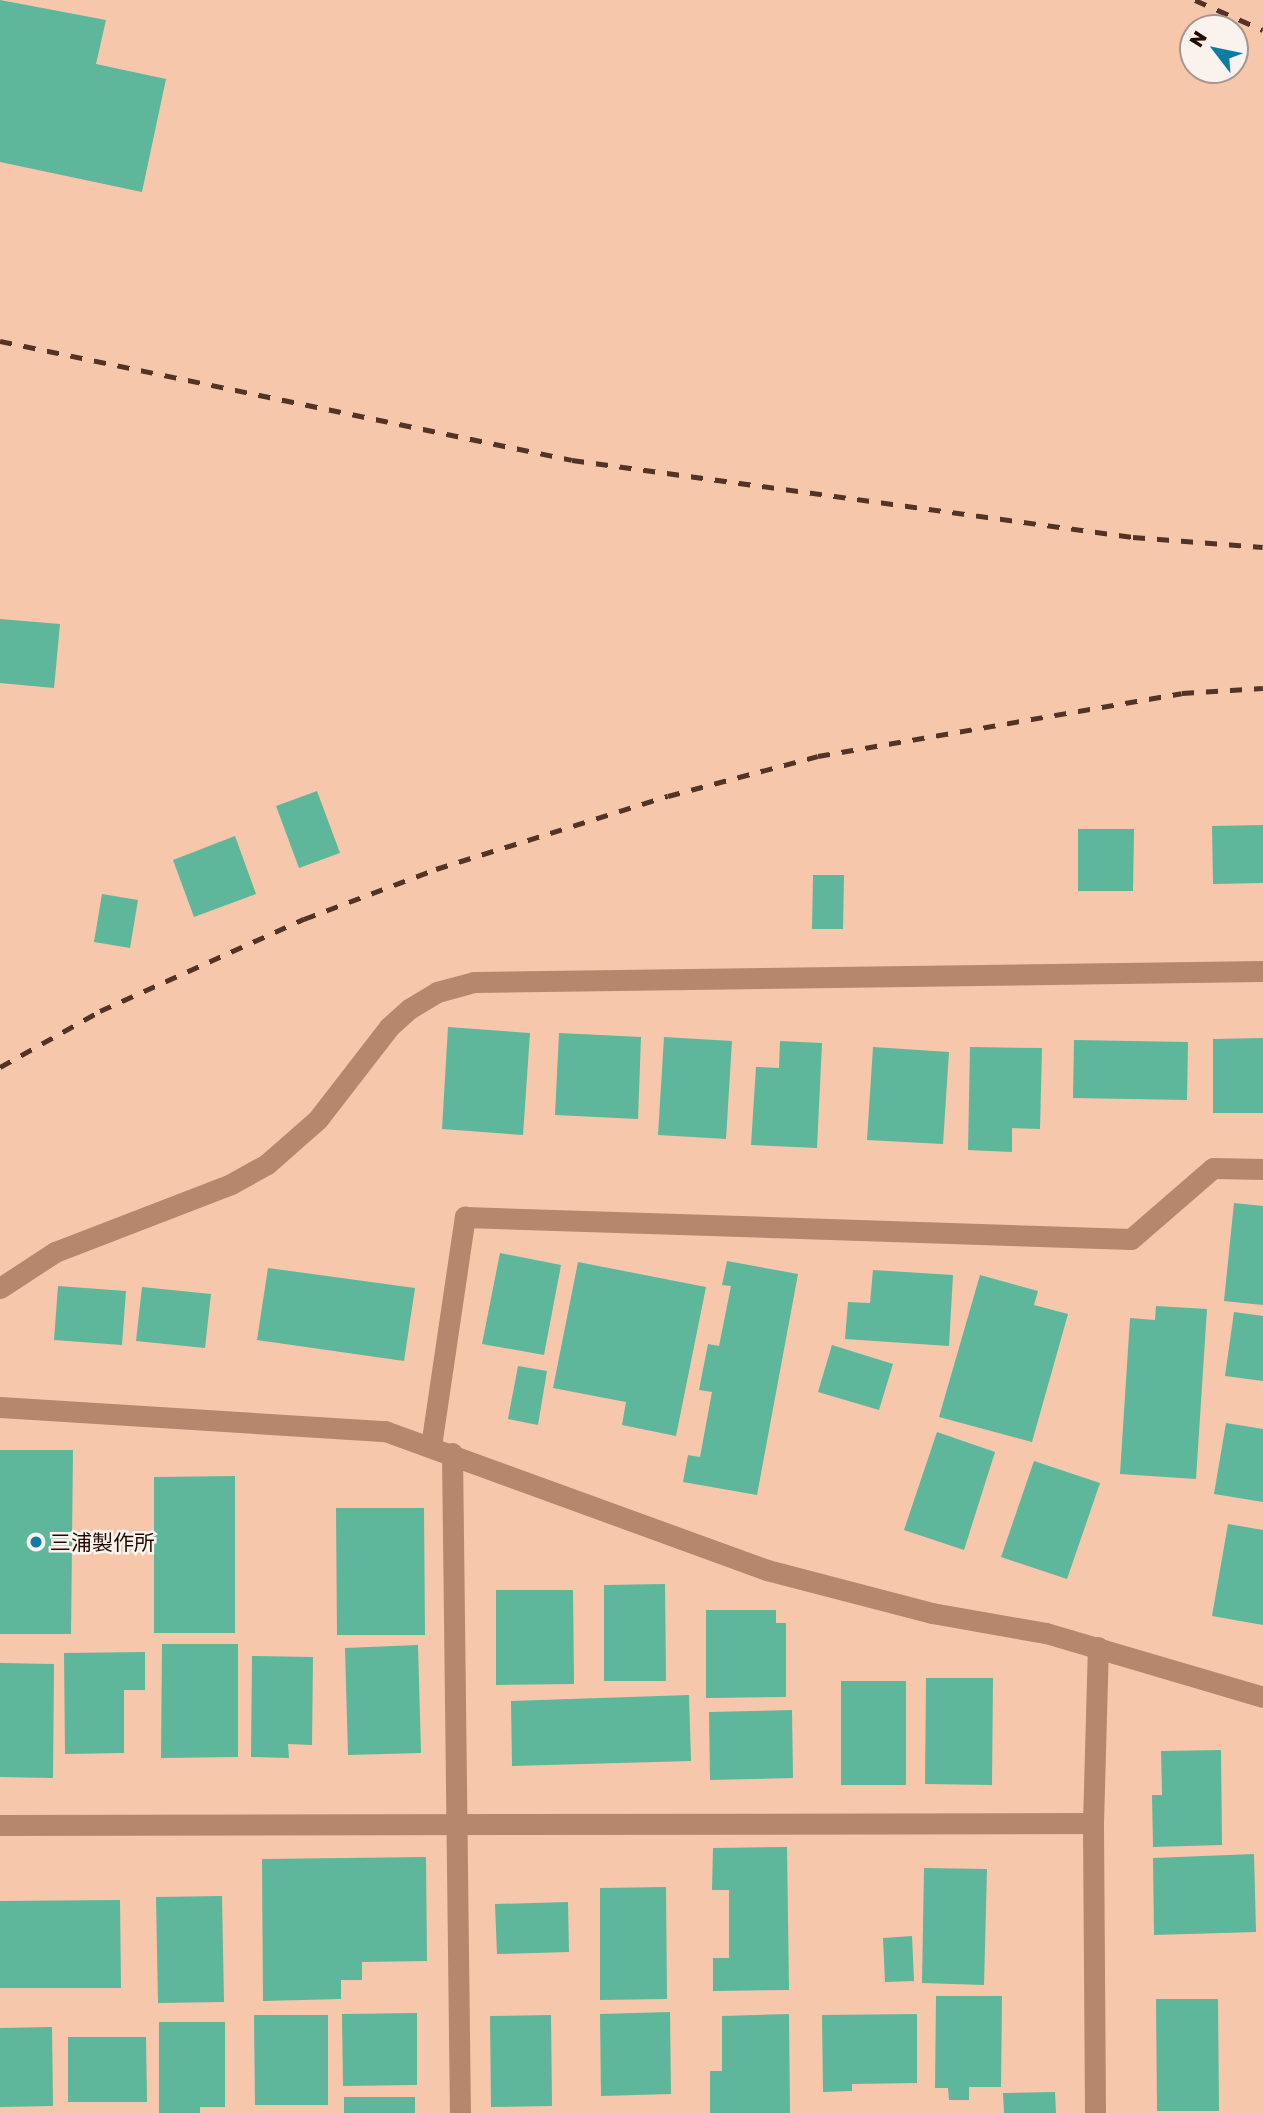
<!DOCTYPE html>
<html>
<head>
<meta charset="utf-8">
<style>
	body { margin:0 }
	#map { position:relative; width:1263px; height:2113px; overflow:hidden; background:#f7c7ac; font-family:"Golos Text","Noto Sans JP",sans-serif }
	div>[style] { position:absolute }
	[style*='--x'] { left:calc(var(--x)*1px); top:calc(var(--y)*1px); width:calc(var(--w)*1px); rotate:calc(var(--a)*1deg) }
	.building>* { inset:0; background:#5eb69b }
	.minor>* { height:21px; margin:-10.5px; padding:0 10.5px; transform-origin:10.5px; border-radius:10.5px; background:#b6876c }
	.rail>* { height:5px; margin-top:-2.5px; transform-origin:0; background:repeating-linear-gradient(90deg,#533326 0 12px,transparent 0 24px) }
	.dots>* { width:19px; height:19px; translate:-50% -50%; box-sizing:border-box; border:4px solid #faf2ed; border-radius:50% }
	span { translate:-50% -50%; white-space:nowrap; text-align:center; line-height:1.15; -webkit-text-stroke:5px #faf2ed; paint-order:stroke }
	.poi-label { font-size:21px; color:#240900 }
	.left { translate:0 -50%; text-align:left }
	.north { position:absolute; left:1179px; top:14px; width:70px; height:70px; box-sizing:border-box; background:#faf2ed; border:2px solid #a4958e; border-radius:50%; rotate:302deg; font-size:19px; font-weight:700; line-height:28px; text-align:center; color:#240900 }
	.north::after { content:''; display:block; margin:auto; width:24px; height:32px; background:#0f7ca5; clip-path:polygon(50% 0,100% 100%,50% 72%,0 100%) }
</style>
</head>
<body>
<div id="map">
	<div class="building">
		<i style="clip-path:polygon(0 0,106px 20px,96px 64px,166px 79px,142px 192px,0 162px)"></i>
		<i style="clip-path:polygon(0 619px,60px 624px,54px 688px,0 683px)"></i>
		<i style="clip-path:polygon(317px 791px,340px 853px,299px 868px,276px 806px)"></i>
		<i style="clip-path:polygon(1263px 825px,1263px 883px,1213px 884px,1212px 826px)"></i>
		<i style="clip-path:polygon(1078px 829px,1134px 829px,1133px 891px,1078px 891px)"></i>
		<i style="clip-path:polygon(235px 836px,256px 894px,194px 917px,173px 860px)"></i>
		<i style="clip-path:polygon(813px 875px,844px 875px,843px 929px,812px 929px)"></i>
		<i style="clip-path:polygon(102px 894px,138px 900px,130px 948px,94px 942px)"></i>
		<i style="clip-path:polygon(448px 1027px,530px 1033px,523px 1135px,442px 1129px)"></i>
		<i style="clip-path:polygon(559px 1033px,641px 1037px,638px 1119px,555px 1115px)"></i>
		<i style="clip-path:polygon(664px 1037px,732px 1041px,726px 1139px,658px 1135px)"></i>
		<i style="clip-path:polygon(1263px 1038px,1263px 1113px,1213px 1113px,1213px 1039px)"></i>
		<i style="clip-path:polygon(1074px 1040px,1188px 1042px,1187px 1100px,1073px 1098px)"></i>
		<i style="clip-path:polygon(780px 1041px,822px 1043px,817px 1148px,751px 1145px,756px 1067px,779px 1068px)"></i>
		<i style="clip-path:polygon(873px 1047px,949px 1052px,943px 1144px,867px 1140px)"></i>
		<i style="clip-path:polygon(970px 1047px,1042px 1048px,1040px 1129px,1012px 1128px,1012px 1152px,968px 1150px)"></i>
		<i style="clip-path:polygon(1234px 1203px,1263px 1206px,1263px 1305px,1224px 1301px)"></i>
		<i style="clip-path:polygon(500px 1253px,561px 1265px,544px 1355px,482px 1344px)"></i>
		<i style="clip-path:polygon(727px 1261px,798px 1274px,757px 1495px,683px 1482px,688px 1455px,700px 1457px,712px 1392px,699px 1390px,708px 1344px,719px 1346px,731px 1286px,722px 1285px)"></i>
		<i style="clip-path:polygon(578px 1262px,706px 1287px,676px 1436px,622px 1425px,626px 1402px,553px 1388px)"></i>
		<i style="clip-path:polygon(268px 1268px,415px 1288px,404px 1361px,257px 1340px)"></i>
		<i style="clip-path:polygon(873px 1270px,953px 1275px,949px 1346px,845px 1339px,848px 1302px,870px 1303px)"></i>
		<i style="clip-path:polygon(980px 1275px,1038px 1291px,1034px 1305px,1068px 1314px,1032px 1442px,939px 1417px)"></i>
		<i style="clip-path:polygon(58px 1286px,126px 1291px,122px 1345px,54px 1340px)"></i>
		<i style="clip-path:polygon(142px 1287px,211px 1294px,205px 1348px,136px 1341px)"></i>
		<i style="clip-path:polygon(1156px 1306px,1207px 1309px,1196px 1479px,1120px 1474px,1130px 1318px,1155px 1320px)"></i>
		<i style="clip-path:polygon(1234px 1312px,1263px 1316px,1263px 1381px,1225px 1376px)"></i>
		<i style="clip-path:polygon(832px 1345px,893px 1364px,879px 1410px,818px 1392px)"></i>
		<i style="clip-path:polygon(518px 1366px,547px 1371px,538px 1425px,508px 1419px)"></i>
		<i style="clip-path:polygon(1226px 1423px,1263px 1429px,1263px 1502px,1214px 1494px)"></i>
		<i style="clip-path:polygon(937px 1432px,995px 1452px,964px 1550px,904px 1530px)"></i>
		<i style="clip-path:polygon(0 1450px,73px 1450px,71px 1634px,0 1634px)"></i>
		<i style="clip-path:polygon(1034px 1461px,1100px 1483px,1067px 1579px,1001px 1557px)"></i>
		<i style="clip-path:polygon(235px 1476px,235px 1633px,154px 1633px,154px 1477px)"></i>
		<i style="clip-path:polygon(336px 1508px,424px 1508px,425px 1635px,337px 1635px)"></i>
		<i style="clip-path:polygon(1228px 1524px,1263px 1530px,1263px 1625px,1212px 1616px)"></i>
		<i style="clip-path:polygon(665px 1584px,666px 1681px,604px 1681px,604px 1585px)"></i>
		<i style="clip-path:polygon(496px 1590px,573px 1590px,574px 1684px,496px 1685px)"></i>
		<i style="clip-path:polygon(706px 1610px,776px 1610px,776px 1623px,786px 1623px,786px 1697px,706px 1698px)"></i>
		<i style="clip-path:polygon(162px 1644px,238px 1644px,238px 1757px,161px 1758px)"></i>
		<i style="clip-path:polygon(418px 1645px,421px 1753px,348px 1755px,345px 1648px)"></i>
		<i style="clip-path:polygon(145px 1652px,145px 1690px,124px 1690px,124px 1753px,65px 1754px,64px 1653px)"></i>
		<i style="clip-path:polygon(252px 1656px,313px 1657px,312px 1745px,288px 1744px,289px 1758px,251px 1757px)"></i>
		<i style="clip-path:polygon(0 1663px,54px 1664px,53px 1778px,0 1777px)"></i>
		<i style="clip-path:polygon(926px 1678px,993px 1678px,992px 1785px,925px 1784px)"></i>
		<i style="clip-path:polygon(841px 1681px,906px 1681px,906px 1785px,841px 1785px)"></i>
		<i style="clip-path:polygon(689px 1695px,691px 1761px,512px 1766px,511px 1701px)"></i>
		<i style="clip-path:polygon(792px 1710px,793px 1778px,710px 1780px,709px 1712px)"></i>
		<i style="clip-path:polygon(1221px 1750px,1222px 1845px,1153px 1847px,1152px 1795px,1162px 1795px,1161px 1751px)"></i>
		<i style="clip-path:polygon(787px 1847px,789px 1990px,713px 1991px,713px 1958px,729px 1958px,729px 1890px,712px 1890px,713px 1848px)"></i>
		<i style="clip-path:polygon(1254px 1854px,1256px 1932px,1154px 1935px,1153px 1858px)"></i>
		<i style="clip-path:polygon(426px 1857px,427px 1961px,362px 1962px,362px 1980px,341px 1980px,341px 1999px,263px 2001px,262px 1859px)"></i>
		<i style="clip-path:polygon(924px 1868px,987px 1869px,984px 1985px,922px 1983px)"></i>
		<i style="clip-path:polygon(666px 1887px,667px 1999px,600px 2000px,600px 1888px)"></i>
		<i style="clip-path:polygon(222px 1896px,224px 2002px,158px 2003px,156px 1897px)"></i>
		<i style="clip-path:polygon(120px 1900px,121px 1988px,0 1988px,0 1901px)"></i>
		<i style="clip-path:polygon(568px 1902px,569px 1952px,497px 1954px,495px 1904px)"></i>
		<i style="clip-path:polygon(912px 1936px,914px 1981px,885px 1982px,883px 1938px)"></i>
		<i style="clip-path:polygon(936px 1996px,1002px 1996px,1001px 2087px,969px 2087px,969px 2100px,949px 2100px,948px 2088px,935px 2088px)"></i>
		<i style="clip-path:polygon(1156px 1999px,1218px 1999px,1219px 2111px,1157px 2111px)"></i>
		<i style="clip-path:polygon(670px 2012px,671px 2094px,601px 2096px,600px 2014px)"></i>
		<i style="clip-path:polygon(417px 2013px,417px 2085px,343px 2086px,342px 2014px)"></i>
		<i style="clip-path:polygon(789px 2014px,790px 2113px,710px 2113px,710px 2071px,722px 2071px,722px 2016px)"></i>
		<i style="clip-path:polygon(917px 2014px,917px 2083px,852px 2084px,852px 2091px,823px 2092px,822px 2015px)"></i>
		<i style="clip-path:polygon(254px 2015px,328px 2015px,328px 2105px,255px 2105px)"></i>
		<i style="clip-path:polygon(551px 2015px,552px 2106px,491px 2107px,490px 2016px)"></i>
		<i style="clip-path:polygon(159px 2022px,225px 2022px,225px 2107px,200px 2107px,200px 2113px,159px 2113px)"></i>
		<i style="clip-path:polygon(52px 2027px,53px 2106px,0 2107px,0 2028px)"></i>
		<i style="clip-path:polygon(68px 2037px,146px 2037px,147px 2102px,68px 2102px)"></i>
		<i style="clip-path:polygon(1055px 2092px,1056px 2113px,1004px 2113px,1003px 2093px)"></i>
		<i style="clip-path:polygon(344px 2097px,415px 2097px,415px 2113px,344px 2113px)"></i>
	</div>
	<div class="minor">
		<i style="--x:0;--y:1288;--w:66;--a:-33.2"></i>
		<i style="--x:55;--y:1252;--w:189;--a:-21.1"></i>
		<i style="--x:231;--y:1184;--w:41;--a:-29.1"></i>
		<i style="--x:267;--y:1164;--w:68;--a:-41.4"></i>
		<i style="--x:318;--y:1119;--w:116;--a:-52.3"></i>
		<i style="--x:389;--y:1027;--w:27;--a:-42"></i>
		<i style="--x:409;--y:1009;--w:33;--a:-31"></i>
		<i style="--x:437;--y:992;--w:38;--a:-15"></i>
		<i style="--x:474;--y:982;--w:789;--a:-0.8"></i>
		<i style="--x:0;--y:1407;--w:386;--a:3.6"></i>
		<i style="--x:385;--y:1431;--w:407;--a:20"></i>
		<i style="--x:767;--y:1570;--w:171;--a:14.6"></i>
		<i style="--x:932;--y:1613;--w:116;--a:10"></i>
		<i style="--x:1046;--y:1633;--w:226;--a:16.4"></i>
		<i style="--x:431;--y:1446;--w:232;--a:-81.6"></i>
		<i style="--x:465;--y:1217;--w:666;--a:1.89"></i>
		<i style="--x:1131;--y:1239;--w:108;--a:-40.9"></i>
		<i style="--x:1213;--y:1168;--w:50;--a:1.1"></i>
		<i style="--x:452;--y:1453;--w:660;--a:89.31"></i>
		<i style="--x:0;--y:1825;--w:1093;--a:-0.1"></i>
		<i style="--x:1095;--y:2113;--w:290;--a:-90.4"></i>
		<i style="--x:1093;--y:1823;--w:176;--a:-88.4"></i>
	</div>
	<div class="rail">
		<i style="--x:1195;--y:0;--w:74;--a:23.8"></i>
		<i style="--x:0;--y:341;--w:584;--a:11.75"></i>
		<i style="--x:572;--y:460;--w:566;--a:7.82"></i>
		<i style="--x:1133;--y:537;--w:130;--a:4.4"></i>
		<i style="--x:0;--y:1067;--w:115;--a:-29.2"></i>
		<i style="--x:100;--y:1011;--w:224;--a:-24.3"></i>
		<i style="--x:304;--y:919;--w:141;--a:-20.7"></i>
		<i style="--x:436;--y:869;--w:243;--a:-17.5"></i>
		<i style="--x:668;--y:796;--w:155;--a:-14.9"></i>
		<i style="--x:818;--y:756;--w:369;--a:-9.8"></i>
		<i style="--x:1182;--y:693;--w:81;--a:-3.5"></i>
	</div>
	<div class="dots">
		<i style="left:36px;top:1542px;background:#0f7ca5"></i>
	</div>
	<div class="poi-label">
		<span class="left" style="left:50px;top:1542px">三浦製作所</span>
	</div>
	<div class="north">N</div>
</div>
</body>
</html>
